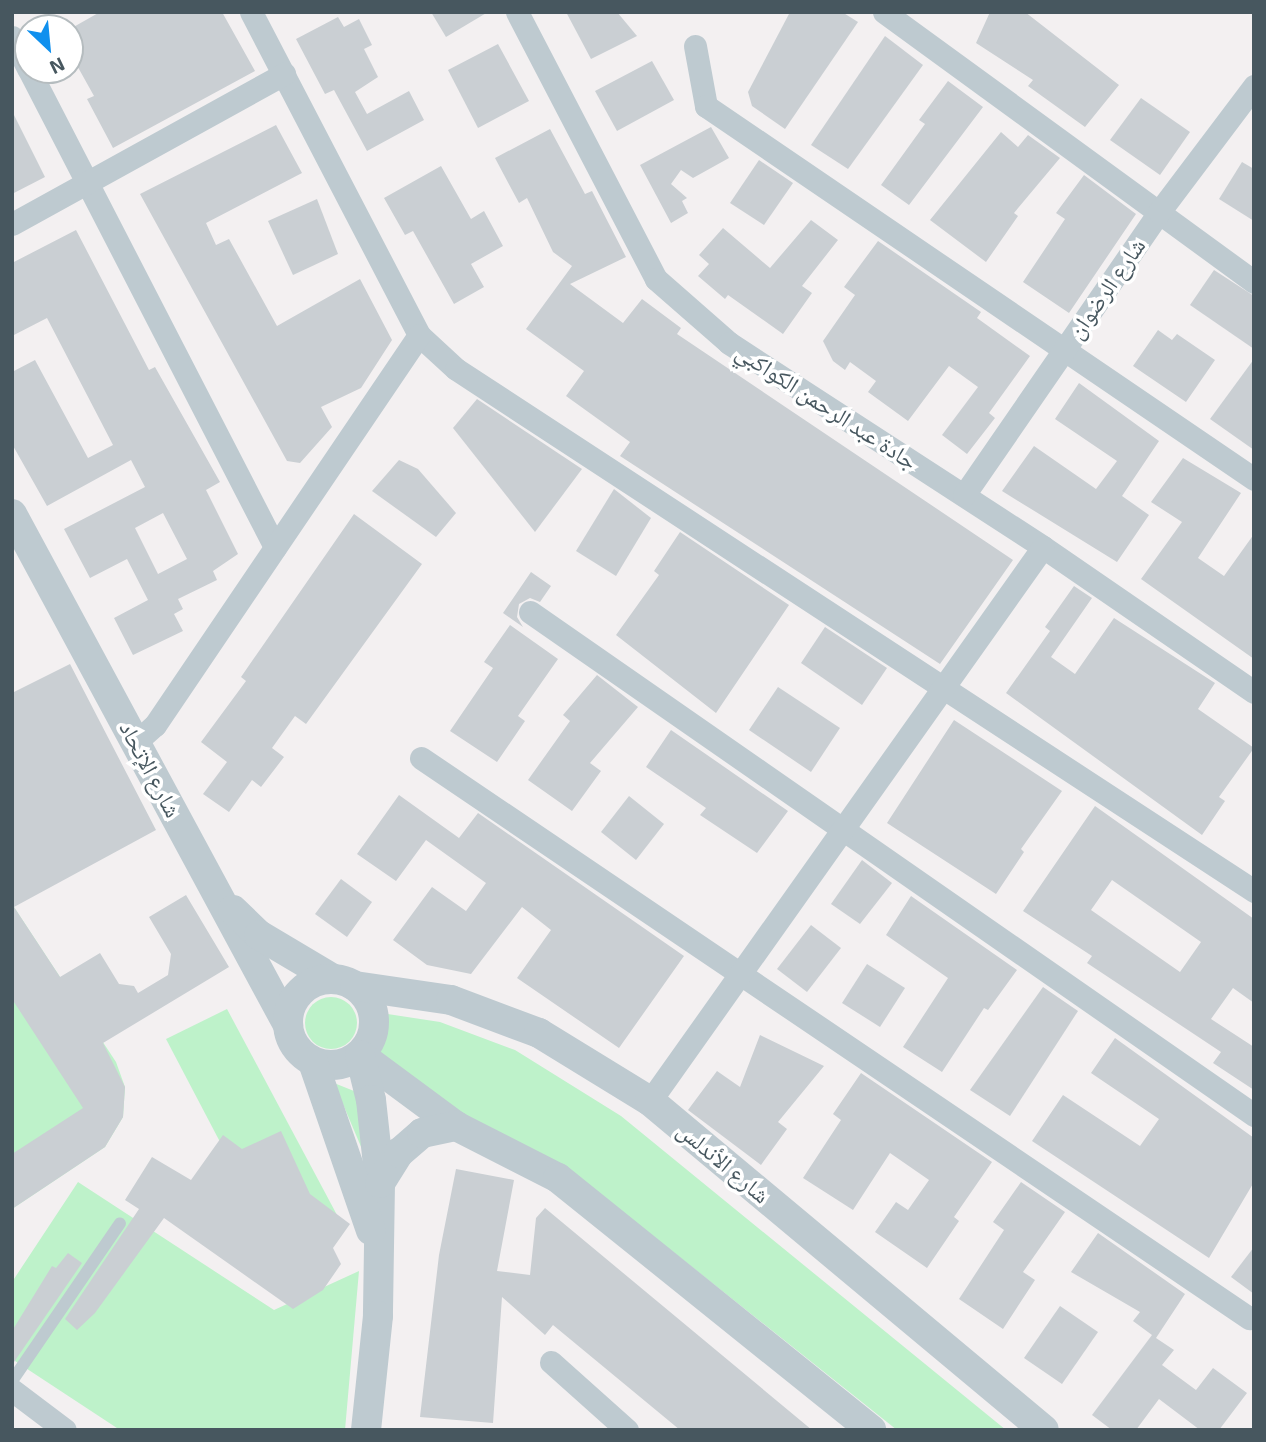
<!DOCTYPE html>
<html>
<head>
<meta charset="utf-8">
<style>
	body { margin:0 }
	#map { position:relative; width:1266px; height:1442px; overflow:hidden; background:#f3f0f1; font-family:"Exo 2","Noto Naskh Arabic",sans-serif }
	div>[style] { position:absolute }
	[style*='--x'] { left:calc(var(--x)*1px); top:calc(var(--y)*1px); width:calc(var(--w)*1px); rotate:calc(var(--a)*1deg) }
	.green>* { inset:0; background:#bef2ca }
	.round { border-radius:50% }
	.building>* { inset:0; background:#cacfd3 }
	.service>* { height:12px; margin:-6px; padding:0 6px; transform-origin:6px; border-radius:6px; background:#becad0 }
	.minor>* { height:23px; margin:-11.5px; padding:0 11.5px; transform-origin:11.5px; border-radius:11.5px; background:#becad0 }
	.tertiary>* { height:30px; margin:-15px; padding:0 15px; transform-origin:15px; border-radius:15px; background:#becad0 }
	.tertiary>.ring { margin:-15px; padding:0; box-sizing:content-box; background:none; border:30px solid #becad0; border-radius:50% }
	span { translate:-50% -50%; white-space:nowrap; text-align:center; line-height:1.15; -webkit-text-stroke:7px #fff; paint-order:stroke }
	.street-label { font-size:23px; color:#47575f }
	.frame { position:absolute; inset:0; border:14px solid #47575f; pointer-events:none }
	.north { position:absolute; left:14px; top:14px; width:70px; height:70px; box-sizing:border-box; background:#fff; border:2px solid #b5bcbf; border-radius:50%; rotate:154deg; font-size:19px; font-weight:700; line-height:28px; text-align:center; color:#47575f }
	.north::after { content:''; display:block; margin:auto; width:24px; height:32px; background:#1090ee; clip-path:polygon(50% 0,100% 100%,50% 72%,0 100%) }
</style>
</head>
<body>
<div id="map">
	<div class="green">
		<i style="clip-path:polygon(12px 904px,116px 1062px,125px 1087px,123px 1117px,105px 1147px,12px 1209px)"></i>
		<i class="round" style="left:305px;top:997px;width:52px;height:52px"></i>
		<i style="clip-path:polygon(227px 1009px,345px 1230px,284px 1264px,166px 1039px)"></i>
		<i style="clip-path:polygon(381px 1013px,440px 1022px,515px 1050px,621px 1116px,1006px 1430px,897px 1430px,672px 1251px,428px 1096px,374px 1054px,382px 1031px)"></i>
		<i style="clip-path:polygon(334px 1083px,364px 1095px,373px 1175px)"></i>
		<i style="clip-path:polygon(78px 1182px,274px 1310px,359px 1271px,345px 1430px,120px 1430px,12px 1359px,12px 1282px)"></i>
	</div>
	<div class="building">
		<i style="clip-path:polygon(100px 12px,222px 12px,255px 71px,113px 148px,87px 99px,94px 96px,70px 53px,70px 29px)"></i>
		<i style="clip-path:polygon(431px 12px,488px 12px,446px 37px)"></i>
		<i style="clip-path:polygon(566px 12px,617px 12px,637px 36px,591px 59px)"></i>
		<i style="clip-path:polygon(790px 12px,842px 12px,858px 22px,785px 129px,752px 106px,748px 92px)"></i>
		<i style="clip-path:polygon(990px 12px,1025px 12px,1119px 85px,1085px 127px,1028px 86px,1033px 80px,976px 43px)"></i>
		<i style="clip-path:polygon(338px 17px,344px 27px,359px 19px,372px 45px,364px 49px,378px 77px,355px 92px,367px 114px,409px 91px,424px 120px,367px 151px,334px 90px,325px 94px,296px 39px)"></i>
		<i style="clip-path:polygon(885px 36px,923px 65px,848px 169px,811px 145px)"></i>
		<i style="clip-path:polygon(498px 44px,529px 101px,478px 128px,448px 70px)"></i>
		<i style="clip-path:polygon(652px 61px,674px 100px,617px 131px,595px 91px)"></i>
		<i style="clip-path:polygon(948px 81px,983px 107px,909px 205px,881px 185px,925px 124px,919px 120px)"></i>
		<i style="clip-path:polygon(1141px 98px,1190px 132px,1160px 175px,1110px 140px)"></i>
		<i style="clip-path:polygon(12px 111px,45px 177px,12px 194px)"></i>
		<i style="clip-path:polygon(276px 125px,302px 173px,206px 223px,216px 245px,229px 239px,277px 326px,360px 279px,392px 340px,361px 388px,321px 407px,332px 427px,300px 463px,287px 461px,140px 194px)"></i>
		<i style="clip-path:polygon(711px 127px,729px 158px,693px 178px,681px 170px,671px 184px,687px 198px,682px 201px,688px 213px,671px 223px,640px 165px)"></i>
		<i style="clip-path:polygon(550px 129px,585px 194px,592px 191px,626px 257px,570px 284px,623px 323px,642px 299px,681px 328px,677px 334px,1013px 560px,940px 664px,620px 456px,630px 442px,566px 396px,584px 371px,526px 329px,572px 266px,553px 252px,527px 198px,519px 203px,495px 158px)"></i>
		<i style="clip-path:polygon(1001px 132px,1018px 147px,1028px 135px,1060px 158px,1014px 213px,1018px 216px,986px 262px,930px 220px)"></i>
		<i style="clip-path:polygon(759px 160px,793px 183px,764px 225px,730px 203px)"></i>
		<i style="clip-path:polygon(1242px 162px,1254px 169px,1254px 221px,1219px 199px)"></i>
		<i style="clip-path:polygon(441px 166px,471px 219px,484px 211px,503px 246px,471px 264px,484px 287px,454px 304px,413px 231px,405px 235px,384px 198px)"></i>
		<i style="clip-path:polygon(1084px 175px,1136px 214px,1069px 313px,1023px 282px,1065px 219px,1056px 213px)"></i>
		<i style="clip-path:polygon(317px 199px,338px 254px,293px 275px,268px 221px)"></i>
		<i style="clip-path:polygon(811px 220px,838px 240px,802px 286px,812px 293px,783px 334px,728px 295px,725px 299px,698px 276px,709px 264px,699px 255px,723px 228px,770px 268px)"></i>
		<i style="clip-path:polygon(evenodd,76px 230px,149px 370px,155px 367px,220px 482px,206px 490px,238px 554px,213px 571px,217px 580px,178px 599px,183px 609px,174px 614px,183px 631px,133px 655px,114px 618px,148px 600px,127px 559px,90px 578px,64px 529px,145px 487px,131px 460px,47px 506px,12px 444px,12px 372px,35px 360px,88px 458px,113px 445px,47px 318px,12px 336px,12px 263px,76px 230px,163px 513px,187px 559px,158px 574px,135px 528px,163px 513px)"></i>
		<i style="clip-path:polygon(878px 241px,981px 312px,977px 318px,1030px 356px,989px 413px,995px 418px,967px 454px,942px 435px,978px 387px,949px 366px,908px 421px,868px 392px,876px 381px,850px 362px,845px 370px,833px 361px,823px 341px,855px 295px,844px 287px)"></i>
		<i style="clip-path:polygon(1214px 270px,1254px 296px,1254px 349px,1190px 305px)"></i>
		<i style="clip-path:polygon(1158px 330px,1172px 340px,1177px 334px,1215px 360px,1186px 402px,1133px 366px)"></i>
		<i style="clip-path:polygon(1254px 359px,1254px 450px,1210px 419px)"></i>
		<i style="clip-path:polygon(1079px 383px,1159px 441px,1122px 496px,1149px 515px,1117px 562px,1002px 491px,1034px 446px,1096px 489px,1117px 461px,1055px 419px)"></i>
		<i style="clip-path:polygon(477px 399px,582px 469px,535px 532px,453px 428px)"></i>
		<i style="clip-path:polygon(1183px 458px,1241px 493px,1198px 558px,1224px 576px,1254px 534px,1254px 659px,1141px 579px,1182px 522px,1151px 502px)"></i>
		<i style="clip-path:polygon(399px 460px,418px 469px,456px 513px,436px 537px,372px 491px)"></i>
		<i style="clip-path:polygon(614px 489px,651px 518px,616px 576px,576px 551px)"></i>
		<i style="clip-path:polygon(354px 514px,422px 564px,306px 724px,295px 716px,272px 748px,284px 757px,261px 787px,252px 780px,229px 812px,203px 794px,227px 762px,201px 742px,246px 681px,241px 677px)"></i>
		<i style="clip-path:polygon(680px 532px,789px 605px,716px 713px,616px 635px,659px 575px,654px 571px)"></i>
		<i style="clip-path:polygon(531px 572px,551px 586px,540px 602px,530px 598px,519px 604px,517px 617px,523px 627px,503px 613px)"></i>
		<i style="clip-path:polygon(1074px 586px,1092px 598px,1051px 657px,1075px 674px,1114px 618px,1215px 683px,1198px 709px,1254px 748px,1219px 797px,1225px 801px,1202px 835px,1006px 693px,1050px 631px,1045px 627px)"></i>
		<i style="clip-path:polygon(510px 625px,558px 659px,518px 716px,525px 721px,497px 762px,450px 731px,493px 668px,484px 662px)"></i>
		<i style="clip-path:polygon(825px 627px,887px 668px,862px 705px,801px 663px)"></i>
		<i style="clip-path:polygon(70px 664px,156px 830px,14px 907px,60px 977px,100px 953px,119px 984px,134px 986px,138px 993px,168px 975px,171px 954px,149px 917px,186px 895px,229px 967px,103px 1043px,125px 1087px,123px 1117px,105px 1147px,12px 1209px,12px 1154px,83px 1108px,12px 999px,12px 693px)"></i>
		<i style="clip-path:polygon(597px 675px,638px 707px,590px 763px,601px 771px,572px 811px,528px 780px,570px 721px,563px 715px)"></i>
		<i style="clip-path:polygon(778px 687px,840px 728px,811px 772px,749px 730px)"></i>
		<i style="clip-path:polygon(954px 720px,1062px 791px,1021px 849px,1024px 852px,996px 894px,887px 823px)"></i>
		<i style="clip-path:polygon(671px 730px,788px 811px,757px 853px,700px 815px,706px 808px,646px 767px)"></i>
		<i style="clip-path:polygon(399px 795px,459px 838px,478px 813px,684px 956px,619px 1048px,517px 978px,551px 930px,522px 907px,471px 974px,427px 965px,393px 940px,432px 887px,466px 911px,486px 883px,426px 840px,396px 881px,357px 854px)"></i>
		<i style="clip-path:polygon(629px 796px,664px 824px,636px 860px,601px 832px)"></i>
		<i style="clip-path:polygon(evenodd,1095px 806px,1254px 919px,1254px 1003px,1233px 988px,1211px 1019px,1254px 1047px,1254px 1090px,1213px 1063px,1221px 1052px,1087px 963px,1092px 956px,1023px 911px,1095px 806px,1112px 880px,1201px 942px,1180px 972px,1091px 910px,1112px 880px)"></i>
		<i style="clip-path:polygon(862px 860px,892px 883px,860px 924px,831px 904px)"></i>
		<i style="clip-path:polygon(341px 879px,372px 902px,347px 937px,315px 914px)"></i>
		<i style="clip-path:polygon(911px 896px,1017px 970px,988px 1010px,984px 1008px,942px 1072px,903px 1047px,948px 978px,886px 935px)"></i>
		<i style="clip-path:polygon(811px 925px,841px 948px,807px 992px,777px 969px)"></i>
		<i style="clip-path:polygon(867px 964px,905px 988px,880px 1027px,842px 1003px)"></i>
		<i style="clip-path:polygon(1043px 987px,1078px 1011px,1010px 1116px,970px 1090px)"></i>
		<i style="clip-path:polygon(760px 1035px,824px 1066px,778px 1122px,787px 1129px,761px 1165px,688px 1110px,717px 1071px,740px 1087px)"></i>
		<i style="clip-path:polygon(1115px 1038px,1254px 1138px,1254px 1182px,1209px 1258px,1032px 1141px,1063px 1095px,1140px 1146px,1159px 1119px,1091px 1073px)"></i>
		<i style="clip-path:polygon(861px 1073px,992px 1162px,954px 1217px,959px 1221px,927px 1268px,875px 1232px,896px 1202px,908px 1210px,929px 1180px,890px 1153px,853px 1210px,803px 1178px,841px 1120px,833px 1114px)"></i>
		<i style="clip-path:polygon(281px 1131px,310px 1194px,350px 1224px,333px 1248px,341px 1264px,323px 1290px,293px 1309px,164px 1218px,95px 1313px,77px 1330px,65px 1319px,139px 1209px,125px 1200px,152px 1157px,191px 1180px,223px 1135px,242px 1149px)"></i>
		<i style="clip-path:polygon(456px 1169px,514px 1180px,497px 1271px,530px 1275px,536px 1218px,545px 1208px,812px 1430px,680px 1430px,553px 1325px,545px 1335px,502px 1297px,493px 1423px,420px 1417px,439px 1255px)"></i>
		<i style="clip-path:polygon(1021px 1182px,1065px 1212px,1023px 1272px,1035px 1280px,1003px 1329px,959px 1299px,1004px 1230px,993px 1222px)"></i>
		<i style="clip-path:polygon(1098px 1233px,1185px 1294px,1156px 1338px,1174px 1350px,1162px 1365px,1196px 1390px,1213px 1368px,1247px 1393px,1219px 1430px,1200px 1430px,1159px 1399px,1136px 1430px,1112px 1430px,1092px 1415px,1152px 1335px,1133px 1321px,1140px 1312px,1071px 1272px)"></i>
		<i style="clip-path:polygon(1254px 1247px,1254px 1294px,1231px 1277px)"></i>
		<i style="clip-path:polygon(68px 1253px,82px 1263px,12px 1365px,12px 1331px,52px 1266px,56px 1268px)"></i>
		<i style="clip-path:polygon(1060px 1306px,1098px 1332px,1062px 1384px,1024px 1358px)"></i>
	</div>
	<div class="service">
		<i style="--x:12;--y:1381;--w:191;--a:-55.6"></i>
	</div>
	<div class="minor">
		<i style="--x:251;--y:12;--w:364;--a:62.5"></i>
		<i style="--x:419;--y:335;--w:50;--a:42.6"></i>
		<i style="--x:456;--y:369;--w:954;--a:33.19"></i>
		<i style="--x:517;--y:12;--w:301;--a:62.5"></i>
		<i style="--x:656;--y:279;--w:97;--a:41.2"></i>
		<i style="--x:729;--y:343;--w:374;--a:33"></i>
		<i style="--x:1043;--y:547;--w:256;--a:34.5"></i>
		<i style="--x:884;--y:12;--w:458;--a:36.1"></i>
		<i style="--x:12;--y:37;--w:35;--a:63"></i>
		<i style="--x:695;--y:46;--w:61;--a:79.6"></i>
		<i style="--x:706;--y:106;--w:663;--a:34.24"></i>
		<i style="--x:29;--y:70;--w:537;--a:62.72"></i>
		<i style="--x:12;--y:224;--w:311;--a:-28.9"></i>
		<i style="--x:964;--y:495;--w:344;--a:-55.4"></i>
		<i style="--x:1159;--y:212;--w:158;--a:-53"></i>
		<i style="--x:530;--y:612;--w:882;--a:34.79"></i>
		<i style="--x:137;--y:741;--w:24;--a:-42"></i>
		<i style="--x:155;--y:725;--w:471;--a:-55.9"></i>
		<i style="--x:421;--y:758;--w:1000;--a:34.07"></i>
		<i style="--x:650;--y:1101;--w:679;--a:-54.65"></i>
		<i style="--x:551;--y:1362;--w:102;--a:41.8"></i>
		<i style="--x:12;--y:1390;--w:66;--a:37"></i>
	</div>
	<div class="tertiary">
		<i style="--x:12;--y:514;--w:581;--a:61.63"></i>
		<i style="--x:233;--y:910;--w:36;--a:44"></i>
		<i style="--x:259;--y:935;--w:86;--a:30.7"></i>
		<i class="ring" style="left:288px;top:979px;width:56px;height:56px"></i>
		<i style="--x:355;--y:986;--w:97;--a:8.3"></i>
		<i style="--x:451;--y:1000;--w:94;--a:20.6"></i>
		<i style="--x:539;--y:1033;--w:130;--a:31.5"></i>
		<i style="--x:650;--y:1101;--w:513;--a:39.86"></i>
		<i style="--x:360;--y:1055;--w:119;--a:36.5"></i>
		<i style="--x:456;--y:1126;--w:114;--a:27"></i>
		<i style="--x:558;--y:1178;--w:402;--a:38.8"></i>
		<i style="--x:360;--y:1055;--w:46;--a:76.3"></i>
		<i style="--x:371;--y:1100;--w:83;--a:83.8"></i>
		<i style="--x:380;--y:1183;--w:133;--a:90.9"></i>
		<i style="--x:378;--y:1316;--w:115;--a:96"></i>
		<i style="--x:313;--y:1062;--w:178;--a:71"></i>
		<i style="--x:380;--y:1183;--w:36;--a:-58"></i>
		<i style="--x:399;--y:1153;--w:30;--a:-41"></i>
		<i style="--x:422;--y:1133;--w:35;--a:-12"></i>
	</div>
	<div class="street-label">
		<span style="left:1106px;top:288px;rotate:-55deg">شارع الرضوان</span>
		<span style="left:827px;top:406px;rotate:33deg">جادة عبد الرحمن الكواكبي</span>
		<span style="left:151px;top:769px;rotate:62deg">شارع الإتحاد</span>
		<span style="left:724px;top:1162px;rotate:40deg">شارع الأندلس</span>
	</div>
	<div class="frame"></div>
	<div class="north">N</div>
</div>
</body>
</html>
